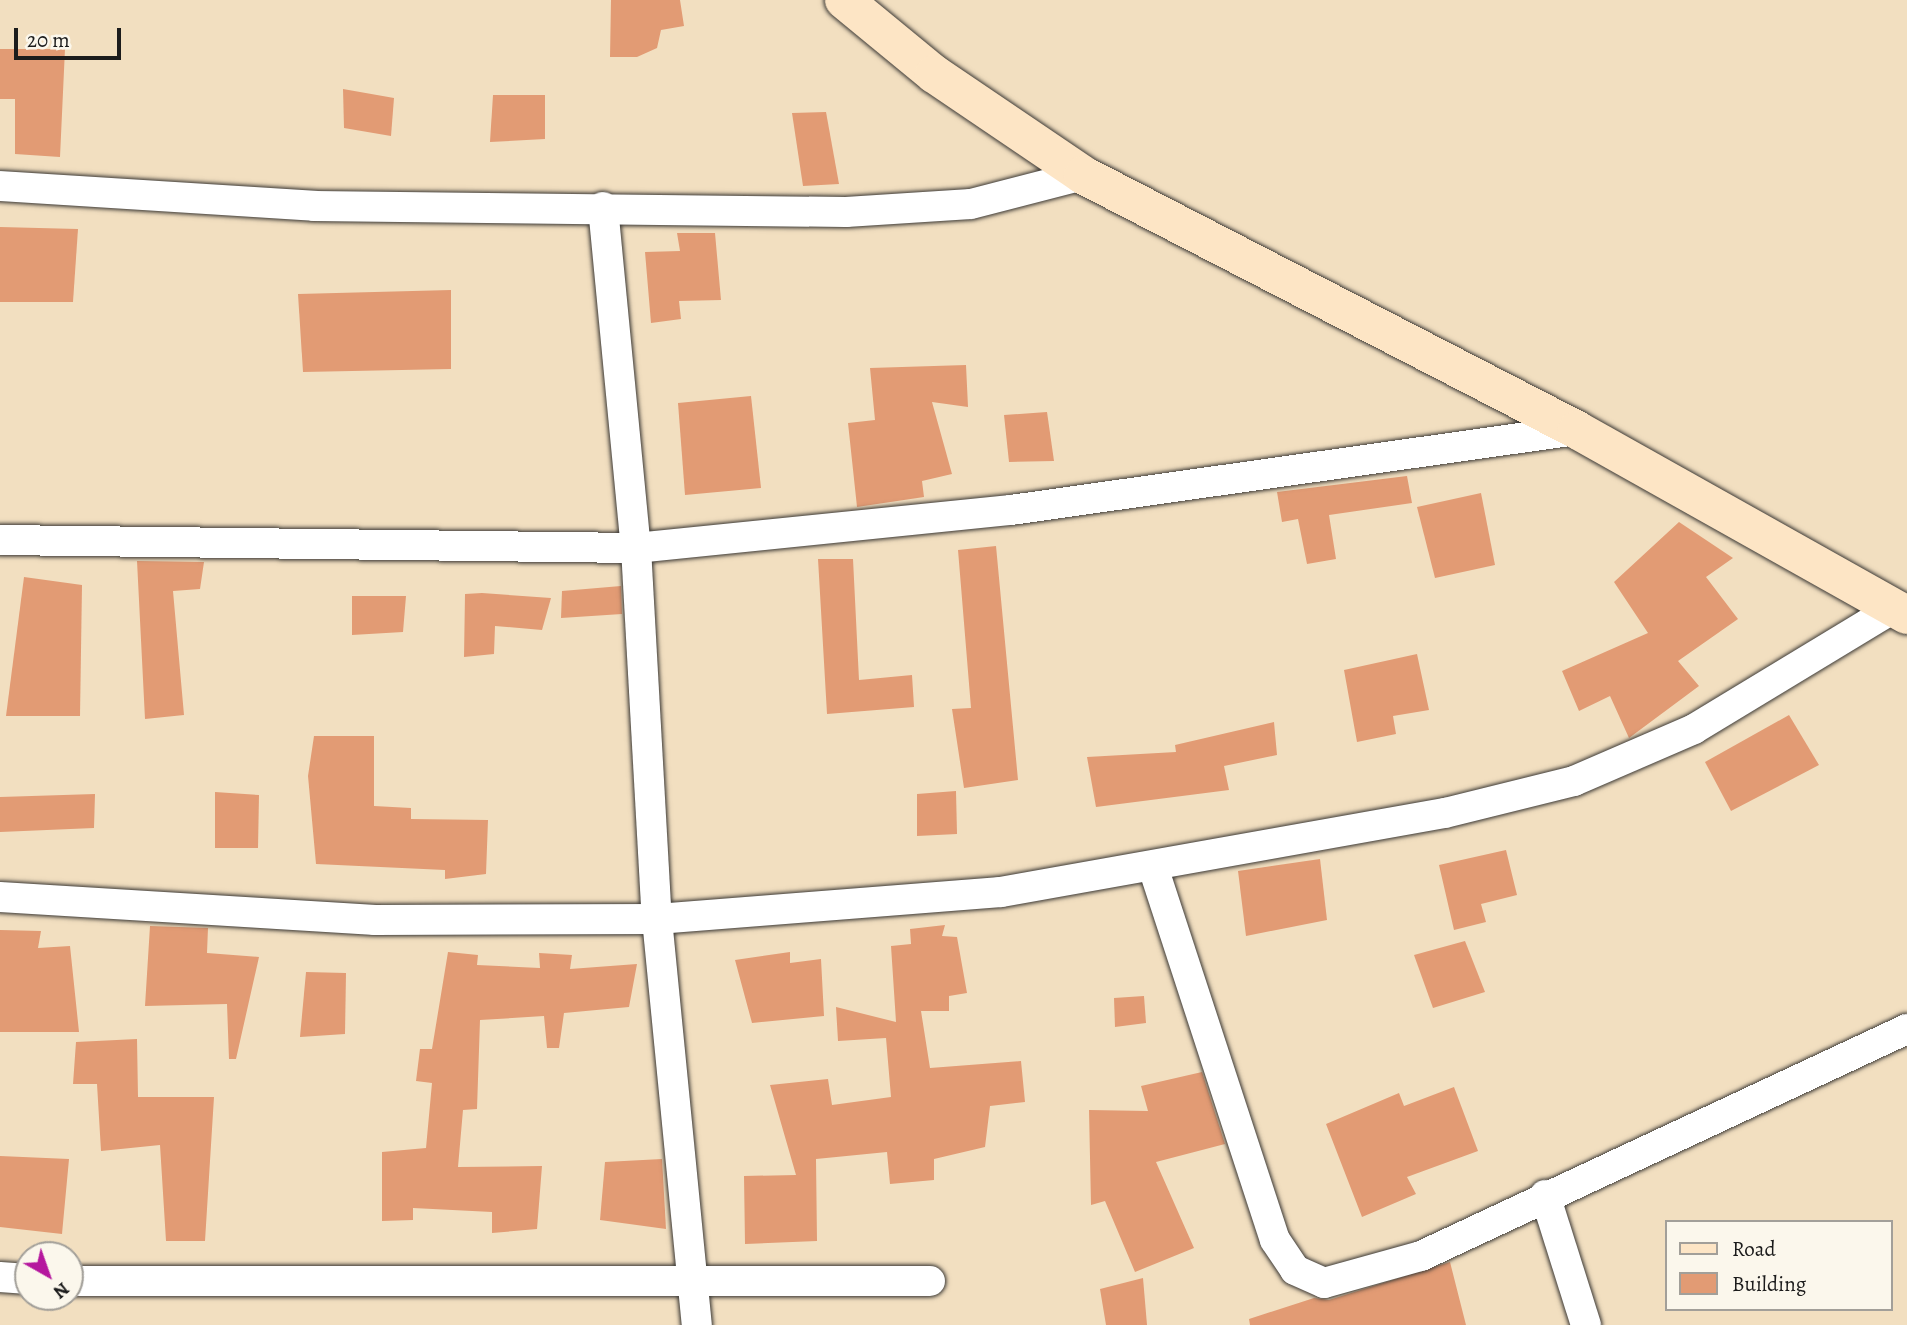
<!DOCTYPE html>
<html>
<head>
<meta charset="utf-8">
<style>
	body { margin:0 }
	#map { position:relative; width:1907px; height:1325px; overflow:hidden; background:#f2dfc0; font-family:Alegreya,serif }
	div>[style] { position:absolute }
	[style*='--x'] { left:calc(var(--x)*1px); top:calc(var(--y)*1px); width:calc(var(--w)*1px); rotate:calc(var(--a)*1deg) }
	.building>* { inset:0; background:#e29b74 }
	.roads { filter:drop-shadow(0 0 2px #3c3935) drop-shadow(0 0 2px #3c3935) }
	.street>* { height:30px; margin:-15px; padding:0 15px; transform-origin:15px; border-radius:15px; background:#fff }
	.secondary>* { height:38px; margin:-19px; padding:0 19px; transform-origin:19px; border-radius:19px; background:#fde5c5 }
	span { translate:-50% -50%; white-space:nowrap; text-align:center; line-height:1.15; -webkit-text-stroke:5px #fbf7ec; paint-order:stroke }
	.legend { position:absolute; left:1665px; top:1220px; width:228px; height:91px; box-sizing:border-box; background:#fbf7ec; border:2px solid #a29f99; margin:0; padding:9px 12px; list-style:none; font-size:21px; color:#1c1c1c }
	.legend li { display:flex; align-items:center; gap:14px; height:35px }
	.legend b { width:35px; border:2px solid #a29f99 }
	.north { position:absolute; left:14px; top:1241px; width:70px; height:70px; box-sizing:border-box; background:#fbf7ec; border:2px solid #a29f99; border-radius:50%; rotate:140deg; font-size:19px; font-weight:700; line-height:28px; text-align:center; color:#1c1c1c }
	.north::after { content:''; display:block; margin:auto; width:24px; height:32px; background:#b5179e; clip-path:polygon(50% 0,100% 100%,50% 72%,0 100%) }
	.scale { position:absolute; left:14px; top:28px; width:107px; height:32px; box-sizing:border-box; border:4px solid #1c1c1c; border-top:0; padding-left:9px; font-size:21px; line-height:24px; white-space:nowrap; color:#1c1c1c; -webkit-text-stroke:5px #fbf7ec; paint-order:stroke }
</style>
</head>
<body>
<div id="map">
	<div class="building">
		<i style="clip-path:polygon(611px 0,680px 0,684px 26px,661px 30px,657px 48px,637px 57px,610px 57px)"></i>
		<i style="clip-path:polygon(0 49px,65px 49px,60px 157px,15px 154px,15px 99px,0 99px)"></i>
		<i style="clip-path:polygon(343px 89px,394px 98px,391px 136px,344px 128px)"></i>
		<i style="clip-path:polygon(493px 95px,545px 95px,545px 139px,490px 142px)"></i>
		<i style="clip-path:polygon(826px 112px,839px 184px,803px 186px,792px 113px)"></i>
		<i style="clip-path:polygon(0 227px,78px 229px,73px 302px,0 302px)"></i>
		<i style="clip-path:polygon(677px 233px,715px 233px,721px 300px,679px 301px,681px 319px,651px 323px,645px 252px,680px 251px)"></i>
		<i style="clip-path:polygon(451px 290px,451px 369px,303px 372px,298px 294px)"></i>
		<i style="clip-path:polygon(966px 365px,968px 407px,932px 402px,952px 474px,922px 481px,924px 497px,857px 507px,848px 423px,875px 420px,870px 368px)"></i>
		<i style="clip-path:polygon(751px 396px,761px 488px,685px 495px,678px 403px)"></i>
		<i style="clip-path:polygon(1047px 412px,1054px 461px,1009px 462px,1004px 415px)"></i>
		<i style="clip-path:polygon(1407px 476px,1412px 503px,1329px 515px,1336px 559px,1307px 564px,1298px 519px,1282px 522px,1277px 492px)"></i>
		<i style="clip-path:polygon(1481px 493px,1495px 565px,1435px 578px,1417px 507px)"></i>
		<i style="clip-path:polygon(1679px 522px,1733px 558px,1706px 577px,1738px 619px,1678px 661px,1699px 686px,1629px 738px,1610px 696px,1579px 711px,1562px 671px,1648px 633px,1614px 582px)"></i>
		<i style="clip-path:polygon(996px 546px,1018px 780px,964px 788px,952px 709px,971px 708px,958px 550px)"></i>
		<i style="clip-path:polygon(818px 559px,853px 559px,859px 680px,912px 675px,914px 707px,827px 714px)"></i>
		<i style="clip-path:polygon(137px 561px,204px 562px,200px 589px,173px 591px,184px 715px,145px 719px)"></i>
		<i style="clip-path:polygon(24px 577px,82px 585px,80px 716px,6px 716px)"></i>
		<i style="clip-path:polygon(621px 586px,622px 614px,561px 618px,562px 591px)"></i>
		<i style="clip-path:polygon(465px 594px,482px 593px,551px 598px,542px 630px,495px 626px,494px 654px,464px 657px)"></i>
		<i style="clip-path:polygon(352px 596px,406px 596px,403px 632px,352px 635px)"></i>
		<i style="clip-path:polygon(1417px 654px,1429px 710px,1393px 716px,1396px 734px,1357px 742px,1344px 670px)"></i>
		<i style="clip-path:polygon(1789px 715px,1819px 765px,1731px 811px,1705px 762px)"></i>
		<i style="clip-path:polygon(1274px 722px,1277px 755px,1224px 766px,1229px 790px,1096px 807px,1087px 757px,1176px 752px,1175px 745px)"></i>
		<i style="clip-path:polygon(314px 736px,374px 736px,374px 806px,411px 808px,411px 819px,488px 820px,486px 874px,445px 879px,445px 870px,316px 864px,308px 776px)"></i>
		<i style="clip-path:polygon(956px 791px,957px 834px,917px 836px,917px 794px)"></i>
		<i style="clip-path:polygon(215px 792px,259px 795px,258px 848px,215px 848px)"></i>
		<i style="clip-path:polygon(95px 794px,94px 828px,0 832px,0 797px)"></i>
		<i style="clip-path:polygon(1506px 850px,1517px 895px,1481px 904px,1486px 922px,1454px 930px,1439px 865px)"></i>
		<i style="clip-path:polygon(1320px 859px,1327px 920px,1246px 936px,1238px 871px)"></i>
		<i style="clip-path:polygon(945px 925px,942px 936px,957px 937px,967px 993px,949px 996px,949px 1011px,921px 1011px,930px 1068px,1021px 1061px,1025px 1102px,990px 1106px,985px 1147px,934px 1159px,934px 1180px,890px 1184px,887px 1152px,816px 1159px,817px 1241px,745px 1244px,744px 1176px,796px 1175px,770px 1085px,828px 1079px,832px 1105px,891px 1097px,886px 1038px,838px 1041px,836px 1007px,896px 1022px,891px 946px,911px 944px,910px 929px)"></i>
		<i style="clip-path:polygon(150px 926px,208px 928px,207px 953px,259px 957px,236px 1059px,229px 1059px,227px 1004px,145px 1006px)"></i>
		<i style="clip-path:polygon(0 930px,41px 931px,38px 948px,70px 946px,79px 1032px,0 1032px)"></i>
		<i style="clip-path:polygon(1465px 941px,1485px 992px,1433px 1008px,1414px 955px)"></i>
		<i style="clip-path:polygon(448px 952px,478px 955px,477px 965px,540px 968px,539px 953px,572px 955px,570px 969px,637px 964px,629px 1007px,564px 1013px,559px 1048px,547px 1048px,544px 1016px,480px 1020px,477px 1109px,463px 1110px,458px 1167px,542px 1166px,537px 1229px,492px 1233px,492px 1212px,413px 1208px,413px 1220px,382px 1221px,382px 1152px,426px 1148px,432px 1083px,416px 1081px,420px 1049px,432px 1049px)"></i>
		<i style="clip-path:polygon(790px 952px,790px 963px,821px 959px,824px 1016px,752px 1023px,735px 960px)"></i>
		<i style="clip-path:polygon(306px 972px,346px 973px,345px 1034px,300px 1037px)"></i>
		<i style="clip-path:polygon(1144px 996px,1146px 1023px,1115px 1027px,1114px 998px)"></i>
		<i style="clip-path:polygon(137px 1039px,138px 1097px,214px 1097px,205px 1241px,166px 1241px,160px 1145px,101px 1151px,97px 1084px,73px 1084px,76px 1042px)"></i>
		<i style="clip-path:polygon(1202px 1072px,1225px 1144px,1156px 1162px,1194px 1248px,1135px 1272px,1105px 1201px,1091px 1205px,1089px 1110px,1148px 1111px,1141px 1086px)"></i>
		<i style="clip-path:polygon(1454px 1087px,1478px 1151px,1407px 1177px,1416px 1194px,1362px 1217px,1326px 1124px,1399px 1093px,1404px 1106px)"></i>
		<i style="clip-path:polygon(0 1156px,69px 1159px,62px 1234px,0 1227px)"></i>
		<i style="clip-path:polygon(662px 1159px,666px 1229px,600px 1220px,605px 1162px)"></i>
		<i style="clip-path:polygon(1450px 1262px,1466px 1325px,1250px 1325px,1249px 1319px,1314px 1298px,1329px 1300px)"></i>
		<i style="clip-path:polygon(1143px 1278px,1147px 1325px,1106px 1325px,1100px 1289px)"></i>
	</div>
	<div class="roads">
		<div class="street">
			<i style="--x:0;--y:186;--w:315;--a:3.6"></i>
			<i style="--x:314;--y:206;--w:532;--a:0.65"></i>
			<i style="--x:846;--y:212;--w:125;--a:-3.7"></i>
			<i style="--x:971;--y:204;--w:116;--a:-14.5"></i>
			<i style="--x:603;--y:207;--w:343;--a:84.5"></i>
			<i style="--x:636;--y:548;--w:372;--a:86.8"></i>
			<i style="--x:657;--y:919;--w:408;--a:84.4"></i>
			<i style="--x:0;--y:540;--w:636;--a:0.72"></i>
			<i style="--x:636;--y:548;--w:377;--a:-5.8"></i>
			<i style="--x:1011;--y:510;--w:572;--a:-8.05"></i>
			<i style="--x:1153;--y:867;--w:392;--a:71.9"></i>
			<i style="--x:1275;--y:1240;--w:36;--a:56"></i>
			<i style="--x:1295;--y:1270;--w:32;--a:24"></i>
			<i style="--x:1324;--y:1283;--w:101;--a:-15.6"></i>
			<i style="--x:1421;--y:1256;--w:536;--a:-25.04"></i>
			<i style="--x:0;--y:897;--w:376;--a:3.5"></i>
			<i style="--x:375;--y:920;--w:282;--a:-0.2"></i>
			<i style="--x:657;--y:919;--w:345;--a:-4.5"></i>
			<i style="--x:1001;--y:892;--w:451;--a:-10.1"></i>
			<i style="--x:1445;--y:813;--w:133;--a:-13.9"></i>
			<i style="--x:1574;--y:781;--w:131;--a:-23.4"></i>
			<i style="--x:1694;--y:729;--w:234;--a:-31.2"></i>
			<i style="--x:1545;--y:1195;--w:136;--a:72.5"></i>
			<i style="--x:0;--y:1277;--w:28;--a:4"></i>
			<i style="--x:70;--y:1281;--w:860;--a:0"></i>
		</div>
		<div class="secondary">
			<i style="--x:844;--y:0;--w:117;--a:39.4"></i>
			<i style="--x:934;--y:74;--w:180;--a:34.1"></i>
			<i style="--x:1083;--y:175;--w:556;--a:27.3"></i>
			<i style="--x:1577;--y:430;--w:378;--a:29.3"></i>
		</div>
	</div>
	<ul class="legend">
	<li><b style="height:9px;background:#fde5c5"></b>Road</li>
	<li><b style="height:19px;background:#e29b74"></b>Building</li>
	</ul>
	<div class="north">N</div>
	<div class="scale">20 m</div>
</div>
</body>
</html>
